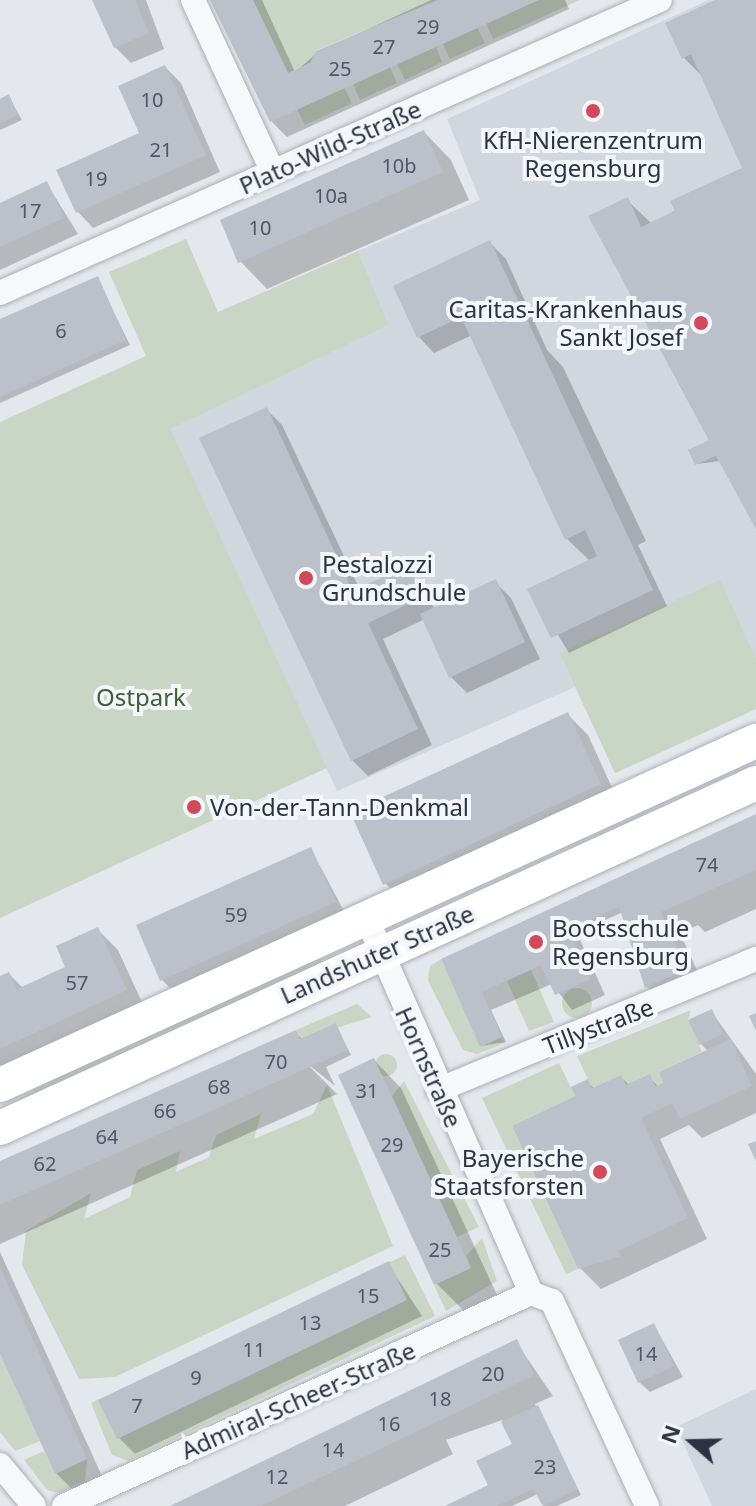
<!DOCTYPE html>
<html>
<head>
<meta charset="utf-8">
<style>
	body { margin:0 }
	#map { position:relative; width:756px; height:1506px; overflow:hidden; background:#e4e7ec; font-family:"Noto Sans",sans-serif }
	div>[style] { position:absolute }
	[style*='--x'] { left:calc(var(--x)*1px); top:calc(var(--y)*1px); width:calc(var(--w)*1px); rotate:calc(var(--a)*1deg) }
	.built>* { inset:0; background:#d2d6de }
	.green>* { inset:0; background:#c9d6c5 }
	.round { border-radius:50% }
	.shadow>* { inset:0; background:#0003 }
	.building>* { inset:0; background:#bbc0ca }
	.roads { filter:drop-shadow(0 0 2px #a9aeb7) drop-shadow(0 0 2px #a9aeb7) }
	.minor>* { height:24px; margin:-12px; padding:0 12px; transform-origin:12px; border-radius:12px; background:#f7f8fa }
	.secondary>* { height:34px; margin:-17px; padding:0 17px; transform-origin:17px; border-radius:17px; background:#fff }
	.dots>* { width:22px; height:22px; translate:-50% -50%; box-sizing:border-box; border:4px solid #f4f6f9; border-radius:50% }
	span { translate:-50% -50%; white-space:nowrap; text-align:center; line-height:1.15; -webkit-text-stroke:8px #f4f6f9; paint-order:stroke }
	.number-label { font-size:20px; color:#4f5766 }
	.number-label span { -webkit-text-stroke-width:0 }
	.poi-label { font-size:24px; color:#2b3445 }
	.right { translate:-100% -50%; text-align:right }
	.left { translate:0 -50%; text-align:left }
	.street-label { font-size:24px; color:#2b3445 }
	.park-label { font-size:24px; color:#3f6138 }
	.north { position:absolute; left:652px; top:1402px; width:80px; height:80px; -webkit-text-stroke:6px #f4f6f9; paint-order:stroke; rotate:290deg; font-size:22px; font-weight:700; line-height:32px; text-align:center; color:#2b3445 }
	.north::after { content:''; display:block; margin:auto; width:28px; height:36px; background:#2b3445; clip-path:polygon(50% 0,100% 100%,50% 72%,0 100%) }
</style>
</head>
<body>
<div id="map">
	<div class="built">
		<i style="clip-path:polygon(709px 0,756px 0,756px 709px,615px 773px,575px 687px,337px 791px,171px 429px,389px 325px,358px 251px,480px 200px,447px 119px)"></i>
		<i style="clip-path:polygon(756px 1389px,756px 1506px,712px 1506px,676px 1427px)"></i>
	</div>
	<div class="green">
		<i style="clip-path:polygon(253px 0,438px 0,317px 50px,310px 63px,288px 73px)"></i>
		<i style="clip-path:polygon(539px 0,580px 0,493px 39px,485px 21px)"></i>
		<i style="clip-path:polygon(476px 25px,485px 43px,450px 59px,443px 44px)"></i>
		<i style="clip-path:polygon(436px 47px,442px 62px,405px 80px,397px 64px)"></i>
		<i style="clip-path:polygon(390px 67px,397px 83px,360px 100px,352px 81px)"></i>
		<i style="clip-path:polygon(343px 85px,352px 103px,305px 125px,297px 109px)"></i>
		<i style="clip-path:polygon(186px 239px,218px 312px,358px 251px,389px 325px,171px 429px,327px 768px,0 918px,0 422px,146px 356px,109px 272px)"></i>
		<i style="clip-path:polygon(720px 580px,756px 659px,756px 709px,615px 773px,560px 653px)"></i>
		<i style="clip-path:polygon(318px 955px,323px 963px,0 1111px,61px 1073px)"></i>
		<i style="clip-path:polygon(441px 959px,480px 1046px,502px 1037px,505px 1043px,477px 1054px,463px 1050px,428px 981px,430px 966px)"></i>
		<i style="clip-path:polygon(531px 970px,554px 1022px,529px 1031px,507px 981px)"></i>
		<i class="round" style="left:562px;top:988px;width:30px;height:30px"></i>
		<i style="clip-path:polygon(357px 1004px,372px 1017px,300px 1039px,296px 1030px)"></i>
		<i style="clip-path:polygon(691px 1010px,688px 1020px,702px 1052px,659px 1072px,663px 1083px,655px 1086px,650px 1075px,626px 1085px,621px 1075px,592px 1088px,577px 1056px)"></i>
		<i class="round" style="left:375px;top:1054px;width:22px;height:22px"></i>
		<i style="clip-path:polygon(559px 1063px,575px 1096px,512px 1126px,578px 1269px,566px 1274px,482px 1098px)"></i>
		<i style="clip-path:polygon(404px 1081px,479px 1227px,457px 1237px,392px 1096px)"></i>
		<i style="clip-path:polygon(327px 1085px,393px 1246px,115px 1377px,79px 1379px,22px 1265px,26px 1231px,91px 1193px,84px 1219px,130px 1197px,137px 1170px,180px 1151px,176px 1172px,209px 1157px,216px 1135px,261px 1114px,254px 1139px,313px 1114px)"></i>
		<i style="clip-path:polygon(482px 1238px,497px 1281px,446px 1311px,434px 1285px,471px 1268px,466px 1256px)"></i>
		<i style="clip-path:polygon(405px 1255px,435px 1316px,129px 1461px,112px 1455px,91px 1403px)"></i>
		<i style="clip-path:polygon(0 1354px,40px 1441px,15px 1451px,0 1432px)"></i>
		<i style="clip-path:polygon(44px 1451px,55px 1474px,87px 1459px,85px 1482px,59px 1493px,47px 1490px,24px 1460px)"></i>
	</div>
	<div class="shadow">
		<i style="clip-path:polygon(98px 0,146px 0,164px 49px,131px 63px,115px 47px)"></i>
		<i style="clip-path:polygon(217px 0,262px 0,295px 72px,318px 52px,431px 0,565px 0,569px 9px,287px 137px,271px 121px)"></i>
		<i style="clip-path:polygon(720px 0,756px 0,756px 524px,720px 461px,697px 464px,690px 451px,710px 442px,590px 217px,627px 200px,652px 224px,745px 169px,704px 78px,684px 58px)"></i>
		<i style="clip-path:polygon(165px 67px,181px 83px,220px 172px,93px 228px,78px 212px,142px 134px)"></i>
		<i style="clip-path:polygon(9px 97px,22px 120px,0 130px,0 101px)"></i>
		<i style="clip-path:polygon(424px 132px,451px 160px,469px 200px,267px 289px,240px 261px)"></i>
		<i style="clip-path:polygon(47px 184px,78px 234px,0 270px,0 205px)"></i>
		<i style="clip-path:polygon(490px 243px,506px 259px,547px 350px,563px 367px,646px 541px,638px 545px,667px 606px,569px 653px,530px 590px,590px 561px,567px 539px,472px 335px,434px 353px,419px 337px)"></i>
		<i style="clip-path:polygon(97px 278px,130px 345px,0 403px,0 322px)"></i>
		<i style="clip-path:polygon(266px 409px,282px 425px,360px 590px,407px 568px,435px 609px,495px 582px,511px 598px,540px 659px,467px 693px,451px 677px,425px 619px,383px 639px,432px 745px,368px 776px,352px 760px)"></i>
		<i style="clip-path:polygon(568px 715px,588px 735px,620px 805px,405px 904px,385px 883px)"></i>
		<i style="clip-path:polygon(756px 816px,756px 909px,705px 932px,698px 925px,680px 933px,706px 990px,668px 1007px,647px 987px,623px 912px,577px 933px,605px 995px,572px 1010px,552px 984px,491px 1010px,506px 1042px,481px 1046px,443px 960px)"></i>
		<i style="clip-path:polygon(311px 849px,345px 913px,172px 990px,162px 980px)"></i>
		<i style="clip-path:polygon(97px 929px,118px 950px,146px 1011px,0 1078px,0 978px,9px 974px,23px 988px,68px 967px)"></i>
		<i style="clip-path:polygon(711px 1011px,756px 1074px,756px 1113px,702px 1138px,689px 1125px,660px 1139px,707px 1239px,601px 1289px,580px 1268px,578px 1097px,587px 1082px,595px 1089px,621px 1077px,630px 1086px,649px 1077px,659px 1087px,708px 1051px,701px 1044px)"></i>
		<i style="clip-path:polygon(336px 1026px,351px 1055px,326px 1067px,335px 1086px,304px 1061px,337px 1094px,0 1244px,0 1164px,295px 1032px,303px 1040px)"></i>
		<i style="clip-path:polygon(374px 1060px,401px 1088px,497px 1295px,464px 1311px,436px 1283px)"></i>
		<i style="clip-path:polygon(0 1252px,102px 1476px,72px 1489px,56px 1473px,0 1349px)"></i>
		<i style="clip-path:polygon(388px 1264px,422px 1316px,135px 1454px,119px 1438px)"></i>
		<i style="clip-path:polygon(654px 1325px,683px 1377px,650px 1392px,639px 1382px)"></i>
		<i style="clip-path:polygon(516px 1342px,553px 1396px,535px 1404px,581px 1495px,557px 1506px,544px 1506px,538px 1494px,512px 1506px,449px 1506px,490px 1486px,514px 1444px,502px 1420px,446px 1440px,453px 1454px,345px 1506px,174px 1506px)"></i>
	</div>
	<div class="building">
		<i style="clip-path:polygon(92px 0,135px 0,149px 33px,114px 48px)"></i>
		<i style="clip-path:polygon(210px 0,253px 0,288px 73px,310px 63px,316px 51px,438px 0,539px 0,270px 122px)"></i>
		<i style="clip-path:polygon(715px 0,756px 0,756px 529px,716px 456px,695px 465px,688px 450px,709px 440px,588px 216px,628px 197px,641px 227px,675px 211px,670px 201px,742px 168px,691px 54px,682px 59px,665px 23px)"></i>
		<i style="clip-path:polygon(165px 65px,206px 155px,76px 213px,56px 170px,139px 133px,118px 86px)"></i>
		<i style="clip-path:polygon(9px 94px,18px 115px,0 124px,0 99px)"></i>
		<i style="clip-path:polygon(424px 130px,443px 172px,238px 263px,220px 220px)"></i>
		<i style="clip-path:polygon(47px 181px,64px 218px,0 247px,0 203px)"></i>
		<i style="clip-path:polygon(490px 240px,653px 590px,551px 638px,527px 589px,597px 556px,585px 530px,565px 540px,461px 317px,417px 338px,393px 286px)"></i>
		<i style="clip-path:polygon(98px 276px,126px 340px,0 397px,0 319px)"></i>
		<i style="clip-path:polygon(267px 407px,353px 591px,408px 565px,423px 597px,368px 623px,418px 729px,351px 761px,199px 438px)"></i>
		<i style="clip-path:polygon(496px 579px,525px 642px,449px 678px,420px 614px)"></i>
		<i style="clip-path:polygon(568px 712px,601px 784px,383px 885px,350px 812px)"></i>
		<i style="clip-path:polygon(756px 814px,756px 870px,661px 912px,687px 969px,645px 988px,619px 907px,568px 930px,590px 979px,555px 995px,541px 965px,482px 992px,502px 1037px,480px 1047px,441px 959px)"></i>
		<i style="clip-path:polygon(311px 847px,336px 902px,160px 981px,136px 925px)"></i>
		<i style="clip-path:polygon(98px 927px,127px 990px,0 1049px,0 976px,9px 972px,17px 989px,65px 967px,56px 946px)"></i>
		<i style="clip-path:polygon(712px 1009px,723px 1034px,699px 1045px,688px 1020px)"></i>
		<i style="clip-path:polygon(756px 1013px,756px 1031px,749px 1016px)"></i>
		<i style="clip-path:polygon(336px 1023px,348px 1050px,0 1205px,0 1161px,296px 1030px,300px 1039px)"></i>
		<i style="clip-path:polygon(731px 1039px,752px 1086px,680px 1119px,672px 1103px,641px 1118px,688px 1218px,618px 1251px,621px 1256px,578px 1269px,512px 1126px,575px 1096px,571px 1087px,588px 1079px,592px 1088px,621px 1075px,626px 1085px,650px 1074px,655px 1086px,663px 1083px,659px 1072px)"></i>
		<i style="clip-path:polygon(374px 1058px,471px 1268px,434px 1285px,338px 1075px)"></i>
		<i style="clip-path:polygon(756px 1141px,756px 1161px,748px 1144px)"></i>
		<i style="clip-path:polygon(389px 1261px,407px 1300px,117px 1439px,98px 1400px)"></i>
		<i style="clip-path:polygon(0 1267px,87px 1459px,55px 1474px,0 1354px)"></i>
		<i style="clip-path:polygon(654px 1323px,674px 1366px,638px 1383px,618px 1340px)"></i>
		<i style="clip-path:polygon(517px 1339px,534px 1375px,470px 1406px,261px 1506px,170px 1506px)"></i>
		<i style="clip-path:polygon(538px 1405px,578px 1489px,543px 1506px,533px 1489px,497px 1506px,445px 1506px,488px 1485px,476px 1461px,512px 1444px,501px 1422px)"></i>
	</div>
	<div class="roads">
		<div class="minor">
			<i style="--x:193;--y:0;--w:190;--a:65.1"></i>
			<i style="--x:0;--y:293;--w:722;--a:-23.94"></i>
			<i style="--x:367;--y:919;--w:395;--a:66.3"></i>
			<i style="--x:526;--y:1281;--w:13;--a:67"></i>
			<i style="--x:531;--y:1293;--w:22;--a:21"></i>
			<i style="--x:552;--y:1301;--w:226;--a:65.1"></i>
			<i style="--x:438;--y:1090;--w:344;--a:-22.4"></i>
			<i style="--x:0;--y:1465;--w:53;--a:50.3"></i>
			<i style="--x:64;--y:1506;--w:513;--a:-24.52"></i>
		</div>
		<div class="secondary">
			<i style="--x:0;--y:1085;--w:831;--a:-24.47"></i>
			<i style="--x:0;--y:1128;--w:831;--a:-24.53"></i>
		</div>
	</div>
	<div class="dots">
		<i style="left:593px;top:111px;background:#d1495b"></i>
		<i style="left:701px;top:323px;background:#d1495b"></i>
		<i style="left:306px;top:578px;background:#d1495b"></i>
		<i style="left:194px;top:807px;background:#d1495b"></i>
		<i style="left:536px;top:942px;background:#d1495b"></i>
		<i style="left:600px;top:1172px;background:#d1495b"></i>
	</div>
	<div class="number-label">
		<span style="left:428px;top:26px">29</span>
		<span style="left:384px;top:46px">27</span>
		<span style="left:340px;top:68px">25</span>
		<span style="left:152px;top:99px">10</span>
		<span style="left:161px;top:149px">21</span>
		<span style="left:399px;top:165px">10b</span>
		<span style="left:96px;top:178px">19</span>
		<span style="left:331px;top:195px">10a</span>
		<span style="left:30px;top:210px">17</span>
		<span style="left:260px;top:227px">10</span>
		<span style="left:61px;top:330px">6</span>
		<span style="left:707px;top:864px">74</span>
		<span style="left:236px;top:914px">59</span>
		<span style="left:77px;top:982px">57</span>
		<span style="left:276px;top:1061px">70</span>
		<span style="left:219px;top:1086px">68</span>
		<span style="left:367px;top:1090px">31</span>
		<span style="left:165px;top:1110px">66</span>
		<span style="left:107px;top:1136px">64</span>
		<span style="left:392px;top:1144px">29</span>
		<span style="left:45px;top:1163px">62</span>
		<span style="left:440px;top:1249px">25</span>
		<span style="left:368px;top:1295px">15</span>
		<span style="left:310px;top:1322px">13</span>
		<span style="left:254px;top:1349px">11</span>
		<span style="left:646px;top:1353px">14</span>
		<span style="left:493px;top:1373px">20</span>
		<span style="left:196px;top:1377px">9</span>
		<span style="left:440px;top:1398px">18</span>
		<span style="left:137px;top:1405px">7</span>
		<span style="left:389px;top:1423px">16</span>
		<span style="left:333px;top:1449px">14</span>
		<span style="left:545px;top:1466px">23</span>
		<span style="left:277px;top:1476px">12</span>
	</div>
	<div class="poi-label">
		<span style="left:593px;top:154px">KfH-Nierenzentrum<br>Regensburg</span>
		<span class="right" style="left:683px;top:323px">Caritas-Krankenhaus<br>Sankt Josef</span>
		<span class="left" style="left:322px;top:578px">Pestalozzi<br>Grundschule</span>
		<span class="left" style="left:210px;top:807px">Von-der-Tann-Denkmal</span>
		<span class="left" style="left:552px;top:942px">Bootsschule<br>Regensburg</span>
		<span class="right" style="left:584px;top:1172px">Bayerische<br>Staatsforsten</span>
	</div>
	<div class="street-label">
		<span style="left:330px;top:147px;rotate:-24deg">Plato-Wild-Straße</span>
		<span style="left:377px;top:954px;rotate:-24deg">Landshuter Straße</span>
		<span style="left:598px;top:1026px;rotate:-21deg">Tillystraße</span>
		<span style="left:429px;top:1067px;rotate:66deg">Hornstraße</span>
		<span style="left:298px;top:1400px;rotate:-24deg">Admiral-Scheer-Straße</span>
	</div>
	<div class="park-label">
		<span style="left:141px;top:697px">Ostpark</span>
	</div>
	<div class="north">N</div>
</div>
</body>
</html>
